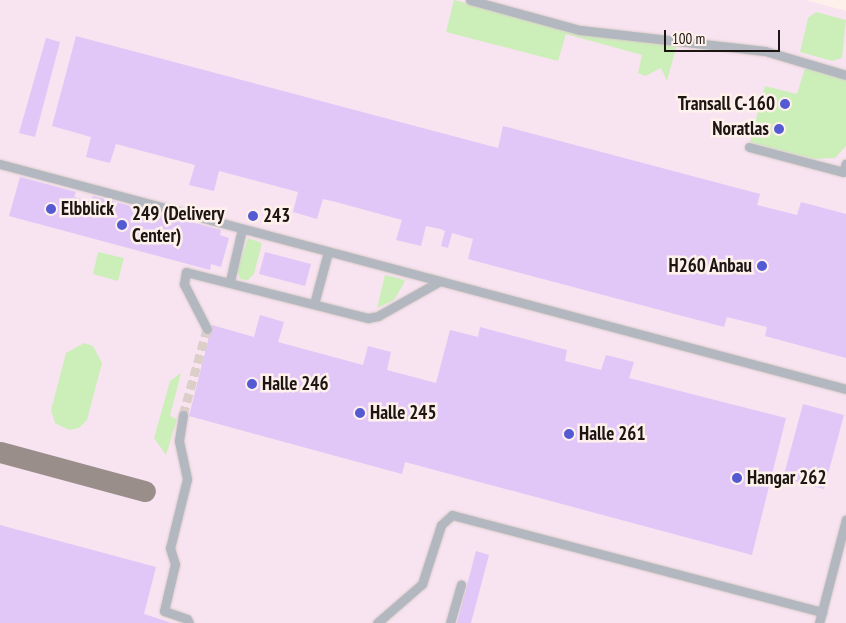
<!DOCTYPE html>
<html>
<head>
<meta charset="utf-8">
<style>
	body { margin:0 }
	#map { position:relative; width:846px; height:623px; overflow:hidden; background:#fef0eb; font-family:"PT Sans Narrow",sans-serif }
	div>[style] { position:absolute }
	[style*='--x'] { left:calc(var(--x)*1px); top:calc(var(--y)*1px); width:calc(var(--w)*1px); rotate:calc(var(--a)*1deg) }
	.industrial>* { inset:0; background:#f8e3f1 }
	.green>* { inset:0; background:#ccefba }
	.taxiway>* { height:21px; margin:-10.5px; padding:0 10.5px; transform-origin:10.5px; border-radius:10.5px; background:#9a8e8a }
	.building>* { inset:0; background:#e1c7f7 }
	.minor-tunnel>* { height:9px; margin-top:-4.5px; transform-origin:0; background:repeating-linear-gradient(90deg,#dccfca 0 9px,transparent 0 13.5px) }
	.roads { filter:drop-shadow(0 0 1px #dacdc8) drop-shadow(0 0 1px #dacdc8) }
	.minor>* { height:9px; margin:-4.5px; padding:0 4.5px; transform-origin:4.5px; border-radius:4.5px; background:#b3b8c0 }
	.dots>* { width:14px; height:14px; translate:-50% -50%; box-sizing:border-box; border:2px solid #fef0eb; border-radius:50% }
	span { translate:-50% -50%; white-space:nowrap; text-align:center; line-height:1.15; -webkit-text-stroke:5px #fef0eb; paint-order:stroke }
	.poi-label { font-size:19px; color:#1d1512; font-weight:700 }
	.right { translate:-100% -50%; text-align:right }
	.left { translate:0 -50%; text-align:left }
	.scale { position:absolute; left:664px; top:30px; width:116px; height:22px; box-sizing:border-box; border:2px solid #1d1512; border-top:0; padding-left:6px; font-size:15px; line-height:18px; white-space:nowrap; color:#1d1512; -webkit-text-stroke:4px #fef0eb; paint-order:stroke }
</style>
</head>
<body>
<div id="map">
	<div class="industrial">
		<i style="clip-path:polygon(0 0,806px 0,846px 11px,846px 623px,0 623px)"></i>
	</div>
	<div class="green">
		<i style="clip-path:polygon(454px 0,579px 33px,677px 44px,667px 81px,661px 68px,645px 76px,638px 73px,642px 55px,566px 34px,558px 61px,446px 32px)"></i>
		<i style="clip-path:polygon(816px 12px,846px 20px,842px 58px,832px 61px,800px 52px,808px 18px)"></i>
		<i style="clip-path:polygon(805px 68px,846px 79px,846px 146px,835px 158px,814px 159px,750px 142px,765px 86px,797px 94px)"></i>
		<i style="clip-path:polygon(248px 238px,262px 243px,254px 274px,248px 280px,240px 279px,237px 271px)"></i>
		<i style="clip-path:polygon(98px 252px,124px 258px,118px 281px,93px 274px)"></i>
		<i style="clip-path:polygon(385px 275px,405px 280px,403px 285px,394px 300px,377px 308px)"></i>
		<i style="clip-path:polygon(84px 343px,93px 346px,102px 363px,87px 420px,79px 428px,69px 430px,55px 423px,51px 410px,66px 353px)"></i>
		<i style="clip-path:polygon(181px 373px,170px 416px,177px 419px,166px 455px,154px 438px,170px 381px)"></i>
	</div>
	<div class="taxiway">
		<i style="--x:0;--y:452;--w:150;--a:15.1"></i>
	</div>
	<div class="building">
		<i style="clip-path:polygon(76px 36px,498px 148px,503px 126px,760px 194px,757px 205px,797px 215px,801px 202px,846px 214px,846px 358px,765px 336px,767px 327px,727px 317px,724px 327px,468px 259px,473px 239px,452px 233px,448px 248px,441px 246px,445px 231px,440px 229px,426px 226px,421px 246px,396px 240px,402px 220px,336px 202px,323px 199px,317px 219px,293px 212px,298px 192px,219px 171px,214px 191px,189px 185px,195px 165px,116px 144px,110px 163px,86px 157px,91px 137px,52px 126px)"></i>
		<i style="clip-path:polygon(46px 38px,60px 42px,35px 137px,19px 133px)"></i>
		<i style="clip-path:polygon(20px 177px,76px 192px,74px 197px,91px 201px,93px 196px,221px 230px,220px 235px,229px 238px,221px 267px,211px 264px,210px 270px,9px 216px)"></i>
		<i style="clip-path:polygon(265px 252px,311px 264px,305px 286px,259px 274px)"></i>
		<i style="clip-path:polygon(260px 315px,284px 322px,278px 342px,363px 365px,368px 346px,391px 352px,387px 370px,436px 383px,450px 330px,478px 337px,480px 327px,567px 350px,565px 361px,601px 370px,606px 355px,634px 362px,629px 378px,786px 418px,752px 555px,405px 462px,402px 474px,189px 416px,212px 325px,254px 337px)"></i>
		<i style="clip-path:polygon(803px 404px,844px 415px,824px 489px,783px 478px)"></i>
		<i style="clip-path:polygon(0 525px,156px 567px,144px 614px,172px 623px,0 623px)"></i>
		<i style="clip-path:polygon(476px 551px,489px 555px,471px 623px,457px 623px)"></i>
	</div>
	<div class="minor-tunnel">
		<i style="--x:183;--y:415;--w:89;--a:-74.4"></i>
	</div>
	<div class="roads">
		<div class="minor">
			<i style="--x:470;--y:0;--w:114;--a:15.3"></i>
			<i style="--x:580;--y:30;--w:186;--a:6.5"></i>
			<i style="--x:765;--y:51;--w:84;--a:16.5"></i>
			<i style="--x:749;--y:147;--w:97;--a:14.9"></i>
			<i style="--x:843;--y:172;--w:9;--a:-72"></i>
			<i style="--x:0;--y:164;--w:875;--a:14.89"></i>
			<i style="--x:230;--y:281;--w:53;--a:-77"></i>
			<i style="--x:314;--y:304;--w:54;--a:-74.9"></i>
			<i style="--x:207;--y:329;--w:51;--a:-117.1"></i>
			<i style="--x:184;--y:284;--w:12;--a:-81"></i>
			<i style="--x:186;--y:272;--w:188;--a:14.2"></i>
			<i style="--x:368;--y:318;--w:10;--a:-11"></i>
			<i style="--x:378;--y:316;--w:71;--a:-29.4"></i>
			<i style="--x:183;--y:415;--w:26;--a:99"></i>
			<i style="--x:179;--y:441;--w:39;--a:78"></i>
			<i style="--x:187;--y:479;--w:71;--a:103.8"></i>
			<i style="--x:170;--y:548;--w:17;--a:73"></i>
			<i style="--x:175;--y:564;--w:48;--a:103.2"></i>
			<i style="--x:164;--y:611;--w:24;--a:19"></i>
			<i style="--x:187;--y:619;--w:4;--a:63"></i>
			<i style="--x:377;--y:623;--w:60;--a:-40.9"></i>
			<i style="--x:422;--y:584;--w:62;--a:-72.1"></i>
			<i style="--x:441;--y:525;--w:15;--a:-42"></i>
			<i style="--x:452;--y:515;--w:383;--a:14.7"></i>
			<i style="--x:450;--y:623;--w:40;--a:-74"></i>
			<i style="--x:819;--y:623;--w:107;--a:-75.4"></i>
		</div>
	</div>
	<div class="dots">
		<i style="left:785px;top:104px;background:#545ad1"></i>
		<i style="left:779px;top:129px;background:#545ad1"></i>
		<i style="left:51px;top:209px;background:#545ad1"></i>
		<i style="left:253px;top:216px;background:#545ad1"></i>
		<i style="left:122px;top:225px;background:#545ad1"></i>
		<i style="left:762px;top:266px;background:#545ad1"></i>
		<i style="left:252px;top:384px;background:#545ad1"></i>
		<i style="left:360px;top:413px;background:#545ad1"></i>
		<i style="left:569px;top:434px;background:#545ad1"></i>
		<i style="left:737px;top:478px;background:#545ad1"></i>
	</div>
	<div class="poi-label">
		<span class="right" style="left:775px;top:104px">Transall C-160</span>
		<span class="right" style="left:769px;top:129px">Noratlas</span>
		<span class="left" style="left:61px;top:209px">Elbblick</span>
		<span class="left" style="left:132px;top:225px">249 (Delivery<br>Center)</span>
		<span class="left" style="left:263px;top:216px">243</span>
		<span class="right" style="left:752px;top:266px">H260 Anbau</span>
		<span class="left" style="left:262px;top:384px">Halle 246</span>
		<span class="left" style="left:370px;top:413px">Halle 245</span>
		<span class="left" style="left:579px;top:434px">Halle 261</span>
		<span class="left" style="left:747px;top:478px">Hangar 262</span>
	</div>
	<div class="scale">100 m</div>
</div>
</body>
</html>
